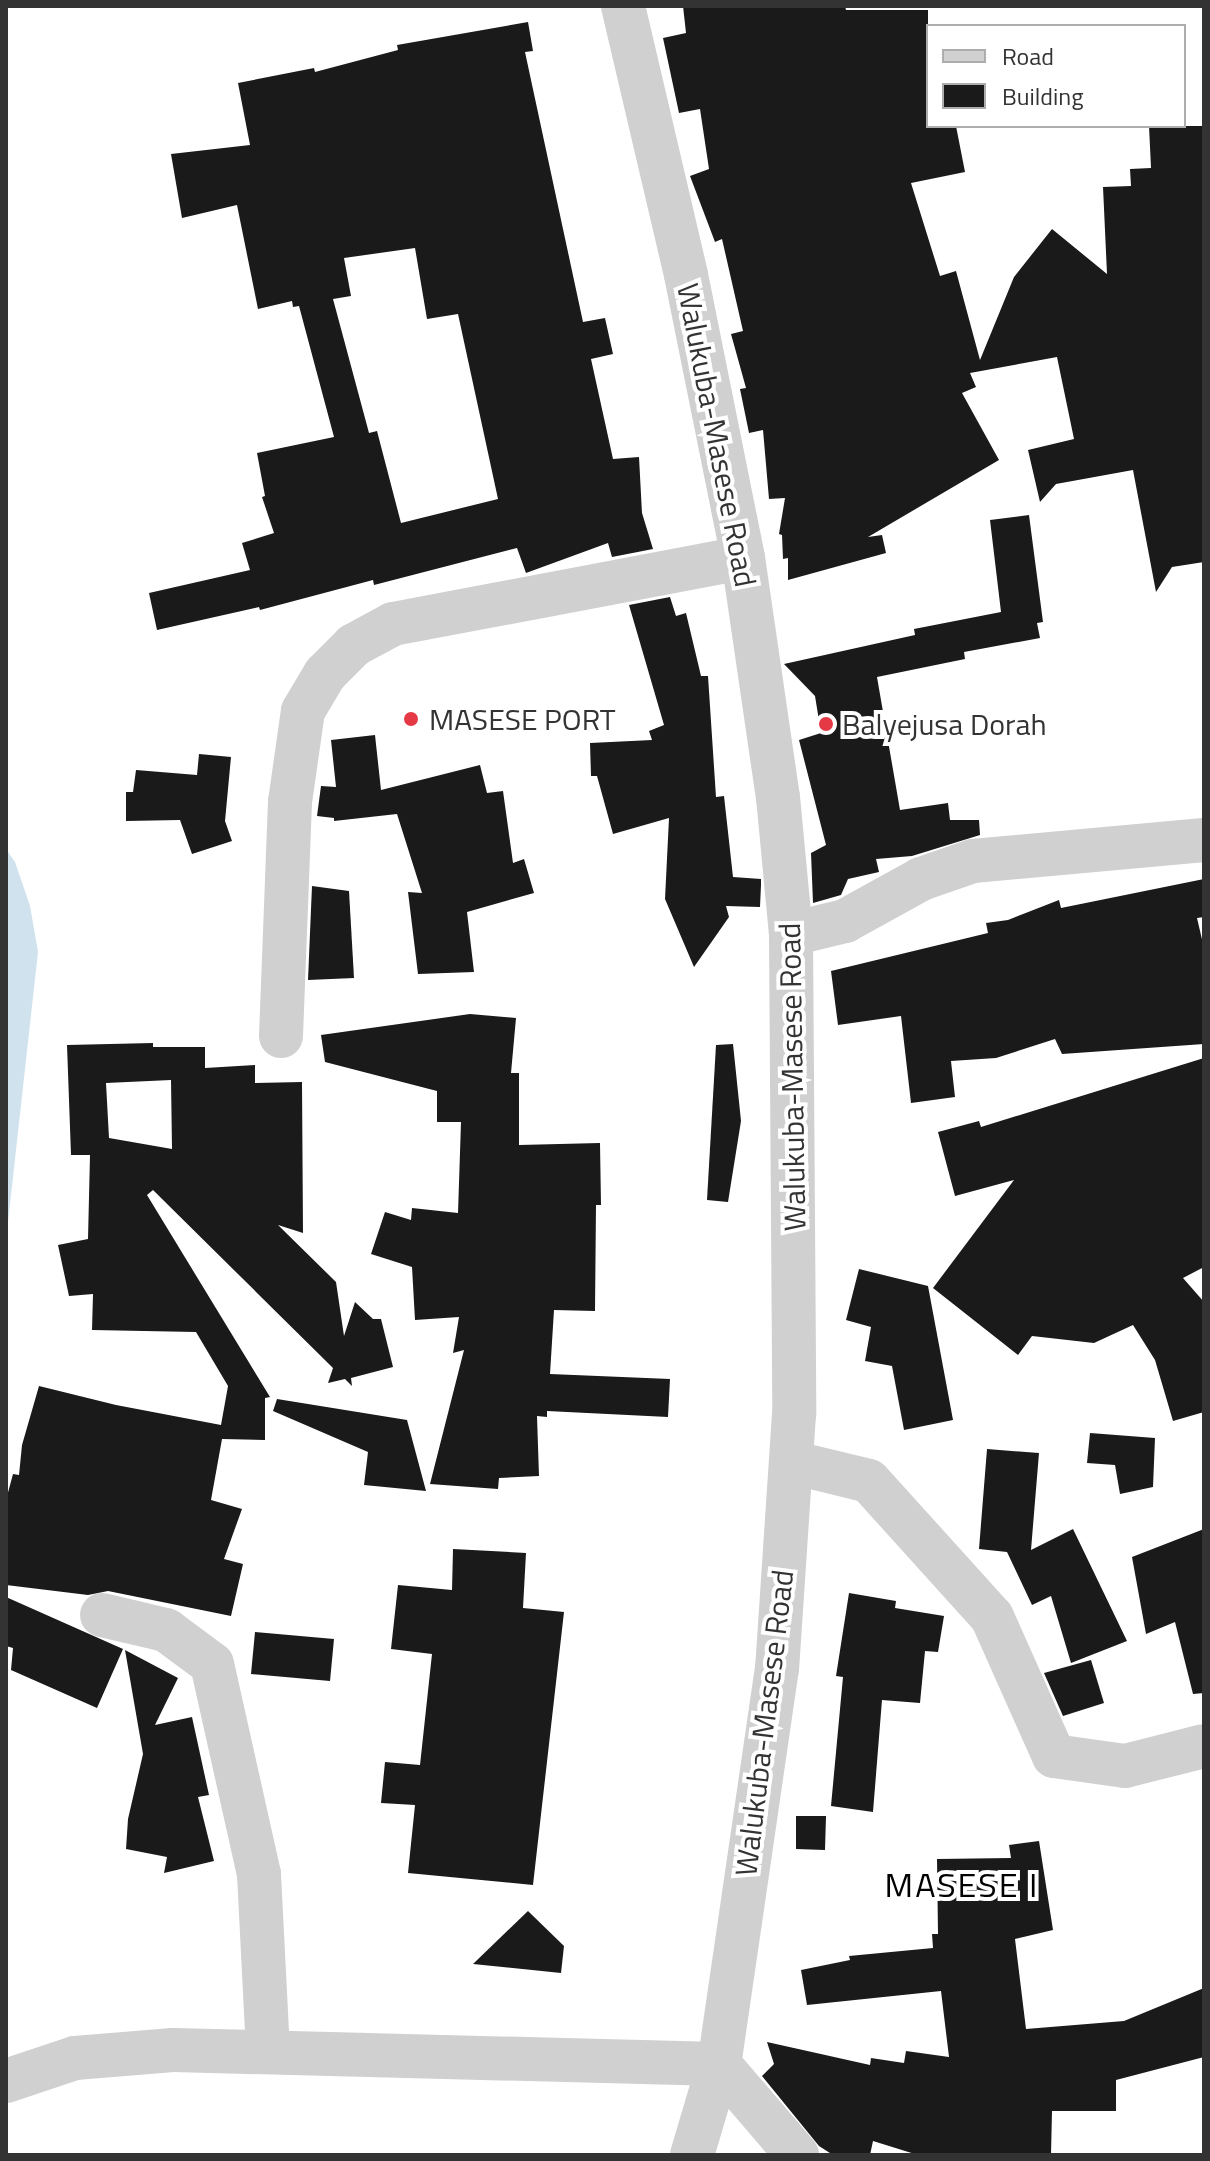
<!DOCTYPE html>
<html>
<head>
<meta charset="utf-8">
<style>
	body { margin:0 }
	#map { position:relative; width:1210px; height:2161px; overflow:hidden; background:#fff; font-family:"Titillium Web",sans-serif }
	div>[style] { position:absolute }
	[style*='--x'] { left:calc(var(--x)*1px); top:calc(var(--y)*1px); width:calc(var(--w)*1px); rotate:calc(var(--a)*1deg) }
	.water>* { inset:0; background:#cfe2ee }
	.building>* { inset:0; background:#1a1a1a }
	.minor>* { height:44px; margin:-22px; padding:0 22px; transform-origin:22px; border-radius:22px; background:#d0d0d0 }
	.dots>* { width:22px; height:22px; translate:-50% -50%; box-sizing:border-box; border:4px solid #fff; border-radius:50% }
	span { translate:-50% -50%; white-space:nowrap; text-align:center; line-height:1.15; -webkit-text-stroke:8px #fff; paint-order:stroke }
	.street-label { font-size:30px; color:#333 }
	.poi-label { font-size:30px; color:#333 }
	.left { translate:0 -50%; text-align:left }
	.quarter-label { font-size:34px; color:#000; letter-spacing:2px }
	.frame { position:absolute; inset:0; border:8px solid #333; pointer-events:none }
	.legend { position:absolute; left:926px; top:24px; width:260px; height:104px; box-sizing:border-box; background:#fff; border:2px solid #adadad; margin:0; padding:10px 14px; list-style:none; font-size:24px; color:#333 }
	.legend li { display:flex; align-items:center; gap:16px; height:40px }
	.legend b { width:40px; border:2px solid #adadad }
</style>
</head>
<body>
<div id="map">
	<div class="water">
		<i style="clip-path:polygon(6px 849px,15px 862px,30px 906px,38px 952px,6px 1240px)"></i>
	</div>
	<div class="building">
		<i style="clip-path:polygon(683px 6px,845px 6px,846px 10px,928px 10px,928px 126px,956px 126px,965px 172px,911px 183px,940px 276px,956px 271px,980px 360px,1014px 277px,1052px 229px,1107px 274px,1103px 187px,1131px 186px,1130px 169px,1151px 168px,1149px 126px,1204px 126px,1204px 562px,1172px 567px,1156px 592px,1133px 470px,1056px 484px,1040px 502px,1028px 450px,1074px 439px,1057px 357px,970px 373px,976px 387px,962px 393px,999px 460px,868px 537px,882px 535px,886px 553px,788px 580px,788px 558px,783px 559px,782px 535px,779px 534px,785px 498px,769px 499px,763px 430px,749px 433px,740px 389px,746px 388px,731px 334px,743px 331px,722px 239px,715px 242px,690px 176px,709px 169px,700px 109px,679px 113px,663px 38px,686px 33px)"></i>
		<i style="clip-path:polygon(evenodd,528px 22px,533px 51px,525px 52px,583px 322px,605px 318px,613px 354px,591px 359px,613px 459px,639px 457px,642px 513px,653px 549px,612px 557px,608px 543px,526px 573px,517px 548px,374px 585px,373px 580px,260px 610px,259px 607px,157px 630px,149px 593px,250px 570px,242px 543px,274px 533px,262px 497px,265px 496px,257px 453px,334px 437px,299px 306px,293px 307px,292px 301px,258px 309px,237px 205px,182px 218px,171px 154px,250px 145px,238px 83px,314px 68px,315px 72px,398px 50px,397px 45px,528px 22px,415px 248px,427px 319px,458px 314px,498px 499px,401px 523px,377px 431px,369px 433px,333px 299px,351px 296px,344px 258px,415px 248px)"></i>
		<i style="clip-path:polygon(1029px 515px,1043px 622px,1037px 623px,1040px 638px,964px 652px,965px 659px,877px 677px,900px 810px,948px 803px,950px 820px,979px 820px,980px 835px,912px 856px,876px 859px,879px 872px,848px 879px,841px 895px,813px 903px,811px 853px,826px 845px,799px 740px,821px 733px,815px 696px,784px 664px,915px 635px,914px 629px,1001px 612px,990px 520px)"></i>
		<i style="clip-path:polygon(670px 597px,676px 616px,686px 613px,701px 676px,708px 676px,716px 797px,724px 796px,733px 877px,761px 879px,761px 885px,760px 907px,726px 906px,729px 917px,694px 967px,665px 899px,669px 818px,613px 834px,597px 776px,591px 776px,590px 743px,652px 740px,649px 731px,664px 725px,629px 605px)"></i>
		<i style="clip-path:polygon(375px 735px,381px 790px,480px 765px,487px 793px,503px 791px,513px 863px,524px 859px,534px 893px,467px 912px,474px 972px,418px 974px,408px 892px,422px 893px,397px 814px,334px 821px,334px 818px,317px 816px,321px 786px,336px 787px,331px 740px)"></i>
		<i style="clip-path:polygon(199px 754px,231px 757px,225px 821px,232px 841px,192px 854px,180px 820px,126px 821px,126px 792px,133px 792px,136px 770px,197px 775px)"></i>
		<i style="clip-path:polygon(1204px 879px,1204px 917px,1197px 918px,1204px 948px,1204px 1044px,1062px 1054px,1055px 1039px,996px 1058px,951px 1061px,955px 1097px,911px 1103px,901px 1016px,838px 1025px,831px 971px,988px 933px,986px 923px,1008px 920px,1059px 900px,1061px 908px)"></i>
		<i style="clip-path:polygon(312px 886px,349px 891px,354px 978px,308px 980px)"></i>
		<i style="clip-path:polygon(470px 1014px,516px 1018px,511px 1073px,519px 1073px,519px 1145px,600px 1143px,601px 1205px,596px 1205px,595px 1311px,554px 1310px,550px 1374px,670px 1379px,668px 1417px,547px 1411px,547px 1417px,537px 1416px,539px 1476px,499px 1478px,498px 1489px,430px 1484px,464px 1350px,453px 1353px,459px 1317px,415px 1320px,412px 1267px,371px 1254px,385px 1212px,411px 1220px,412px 1208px,458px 1213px,461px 1122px,437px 1122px,437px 1091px,325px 1062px,321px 1035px)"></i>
		<i style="clip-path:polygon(evenodd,153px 1043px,153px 1047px,205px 1047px,205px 1068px,255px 1065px,255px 1083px,302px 1082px,303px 1233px,278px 1225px,336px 1282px,344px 1336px,355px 1302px,373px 1319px,381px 1319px,393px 1367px,351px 1378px,352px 1386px,345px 1379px,328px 1383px,333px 1368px,153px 1190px,147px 1195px,270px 1397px,265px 1398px,265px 1440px,222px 1439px,211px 1500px,242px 1509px,224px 1559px,243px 1564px,231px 1616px,108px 1591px,88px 1595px,6px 1585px,6px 1500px,13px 1474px,19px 1475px,22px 1445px,39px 1386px,116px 1405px,221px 1425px,228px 1386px,196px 1332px,92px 1330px,93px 1294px,69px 1296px,58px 1245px,88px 1239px,90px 1155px,71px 1155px,67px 1045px,153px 1043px,171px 1080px,172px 1149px,109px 1138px,106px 1083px,171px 1080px)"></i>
		<i style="clip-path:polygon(733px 1044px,741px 1121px,728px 1202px,707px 1200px,716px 1045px)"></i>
		<i style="clip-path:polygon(1204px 1058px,1204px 1267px,1183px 1278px,1204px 1302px,1204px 1412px,1173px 1421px,1155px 1360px,1133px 1325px,1094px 1343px,1032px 1336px,1018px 1355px,933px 1288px,1014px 1180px,955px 1196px,938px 1132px,979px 1121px,981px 1127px)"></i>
		<i style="clip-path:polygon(859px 1269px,928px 1286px,953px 1420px,904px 1430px,892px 1366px,865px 1361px,871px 1327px,846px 1320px)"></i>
		<i style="clip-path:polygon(277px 1399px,407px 1420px,426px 1491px,364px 1485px,368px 1452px,273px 1411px)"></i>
		<i style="clip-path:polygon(1090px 1433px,1155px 1438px,1153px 1487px,1120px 1494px,1115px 1465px,1087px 1463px)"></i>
		<i style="clip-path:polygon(987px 1449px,1039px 1453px,1031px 1550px,1073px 1529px,1127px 1641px,1071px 1663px,1051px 1596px,1032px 1605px,1007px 1552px,979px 1549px)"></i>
		<i style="clip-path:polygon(1204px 1529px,1204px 1693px,1193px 1694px,1175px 1622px,1146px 1634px,1132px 1557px)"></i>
		<i style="clip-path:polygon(453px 1549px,526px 1553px,523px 1608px,564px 1612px,533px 1885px,408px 1873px,415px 1805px,381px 1803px,385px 1762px,420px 1765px,432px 1654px,391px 1649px,398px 1585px,452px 1590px)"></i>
		<i style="clip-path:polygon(849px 1593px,896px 1601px,895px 1608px,944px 1616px,938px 1652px,925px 1651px,920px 1703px,882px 1700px,873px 1812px,831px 1806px,843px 1677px,836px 1676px)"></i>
		<i style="clip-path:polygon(6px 1597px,123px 1649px,97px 1708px,11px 1670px,13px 1648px,6px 1646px)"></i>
		<i style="clip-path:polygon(255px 1632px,334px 1639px,330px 1681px,251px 1674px)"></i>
		<i style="clip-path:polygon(125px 1650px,178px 1678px,155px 1725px,192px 1717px,209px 1795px,198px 1797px,214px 1861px,164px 1873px,167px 1857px,126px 1849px,128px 1819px,143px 1754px)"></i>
		<i style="clip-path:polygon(1091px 1660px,1104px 1703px,1063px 1716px,1044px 1673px)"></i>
		<i style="clip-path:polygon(796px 1816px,826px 1816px,825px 1850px,796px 1849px)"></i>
		<i style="clip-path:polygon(1039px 1841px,1053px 1930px,1015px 1939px,1026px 2029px,1124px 2021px,1204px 1988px,1204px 2057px,1116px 2080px,1116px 2111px,1052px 2111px,1051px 2155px,918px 2155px,873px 2141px,870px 2155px,833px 2155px,819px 2146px,762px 2076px,774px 2064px,767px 2042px,870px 2065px,871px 2058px,904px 2063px,906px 2051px,949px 2057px,941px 1991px,807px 2005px,801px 1970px,850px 1960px,849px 1956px,933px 1948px,932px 1934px,938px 1934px,937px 1859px,1011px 1858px,1009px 1845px)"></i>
		<i style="clip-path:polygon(528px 1911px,564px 1946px,561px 1973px,473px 1964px)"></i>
	</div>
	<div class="minor">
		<i style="--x:623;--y:6;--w:276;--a:76.8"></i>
		<i style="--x:686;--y:275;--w:289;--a:78.6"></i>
		<i style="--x:743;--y:558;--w:242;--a:81.7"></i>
		<i style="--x:778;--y:797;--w:138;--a:84.6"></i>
		<i style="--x:791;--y:934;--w:480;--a:89.6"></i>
		<i style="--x:794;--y:1414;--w:255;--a:93.8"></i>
		<i style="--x:777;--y:1668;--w:400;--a:98.3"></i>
		<i style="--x:719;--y:2064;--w:95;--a:106.5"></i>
		<i style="--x:791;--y:934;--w:56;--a:-13.5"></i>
		<i style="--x:845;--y:921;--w:87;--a:-28.9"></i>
		<i style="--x:921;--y:879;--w:55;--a:-19.1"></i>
		<i style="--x:973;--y:861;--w:232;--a:-5.2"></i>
		<i style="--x:281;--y:1036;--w:234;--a:-87.8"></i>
		<i style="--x:290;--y:802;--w:92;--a:-81.9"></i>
		<i style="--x:303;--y:711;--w:43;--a:-59.3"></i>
		<i style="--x:325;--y:674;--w:41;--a:-45"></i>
		<i style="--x:354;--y:645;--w:44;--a:-28.3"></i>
		<i style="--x:393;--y:624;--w:356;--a:-10.7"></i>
		<i style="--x:791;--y:1462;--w:80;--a:13.7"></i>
		<i style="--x:869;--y:1481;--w:183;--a:47.9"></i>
		<i style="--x:992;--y:1617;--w:152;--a:66"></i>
		<i style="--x:1054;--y:1756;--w:72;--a:8"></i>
		<i style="--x:1125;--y:1766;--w:81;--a:-14.2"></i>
		<i style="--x:102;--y:1615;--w:66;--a:13.2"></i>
		<i style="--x:166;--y:1630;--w:57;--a:36.5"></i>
		<i style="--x:212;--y:1664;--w:215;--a:77.4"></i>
		<i style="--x:259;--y:1874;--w:178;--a:87.1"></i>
		<i style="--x:6;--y:2081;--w:73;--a:-18.4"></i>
		<i style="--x:75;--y:2058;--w:98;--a:-4.7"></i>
		<i style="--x:173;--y:2050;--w:546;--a:1.47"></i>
		<i style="--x:719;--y:2064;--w:120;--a:49.4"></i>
	</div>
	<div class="dots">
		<i style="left:411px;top:719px;background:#e63946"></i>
		<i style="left:826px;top:724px;background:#e63946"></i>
	</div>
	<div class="street-label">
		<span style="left:717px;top:435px;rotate:79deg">Walukuba-Masese Road</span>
		<span style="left:792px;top:1077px;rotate:-91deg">Walukuba-Masese Road</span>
		<span style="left:764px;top:1723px;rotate:-83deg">Walukuba-Masese Road</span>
	</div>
	<div class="poi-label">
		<span class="left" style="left:429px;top:719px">MASESE PORT</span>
		<span class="left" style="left:842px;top:724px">Balyejusa Dorah</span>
	</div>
	<div class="quarter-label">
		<span style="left:962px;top:1885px">MASESE I</span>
	</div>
	<div class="frame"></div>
	<ul class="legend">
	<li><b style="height:10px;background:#d0d0d0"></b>Road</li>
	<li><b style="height:22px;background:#1a1a1a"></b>Building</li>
	</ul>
</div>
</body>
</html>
